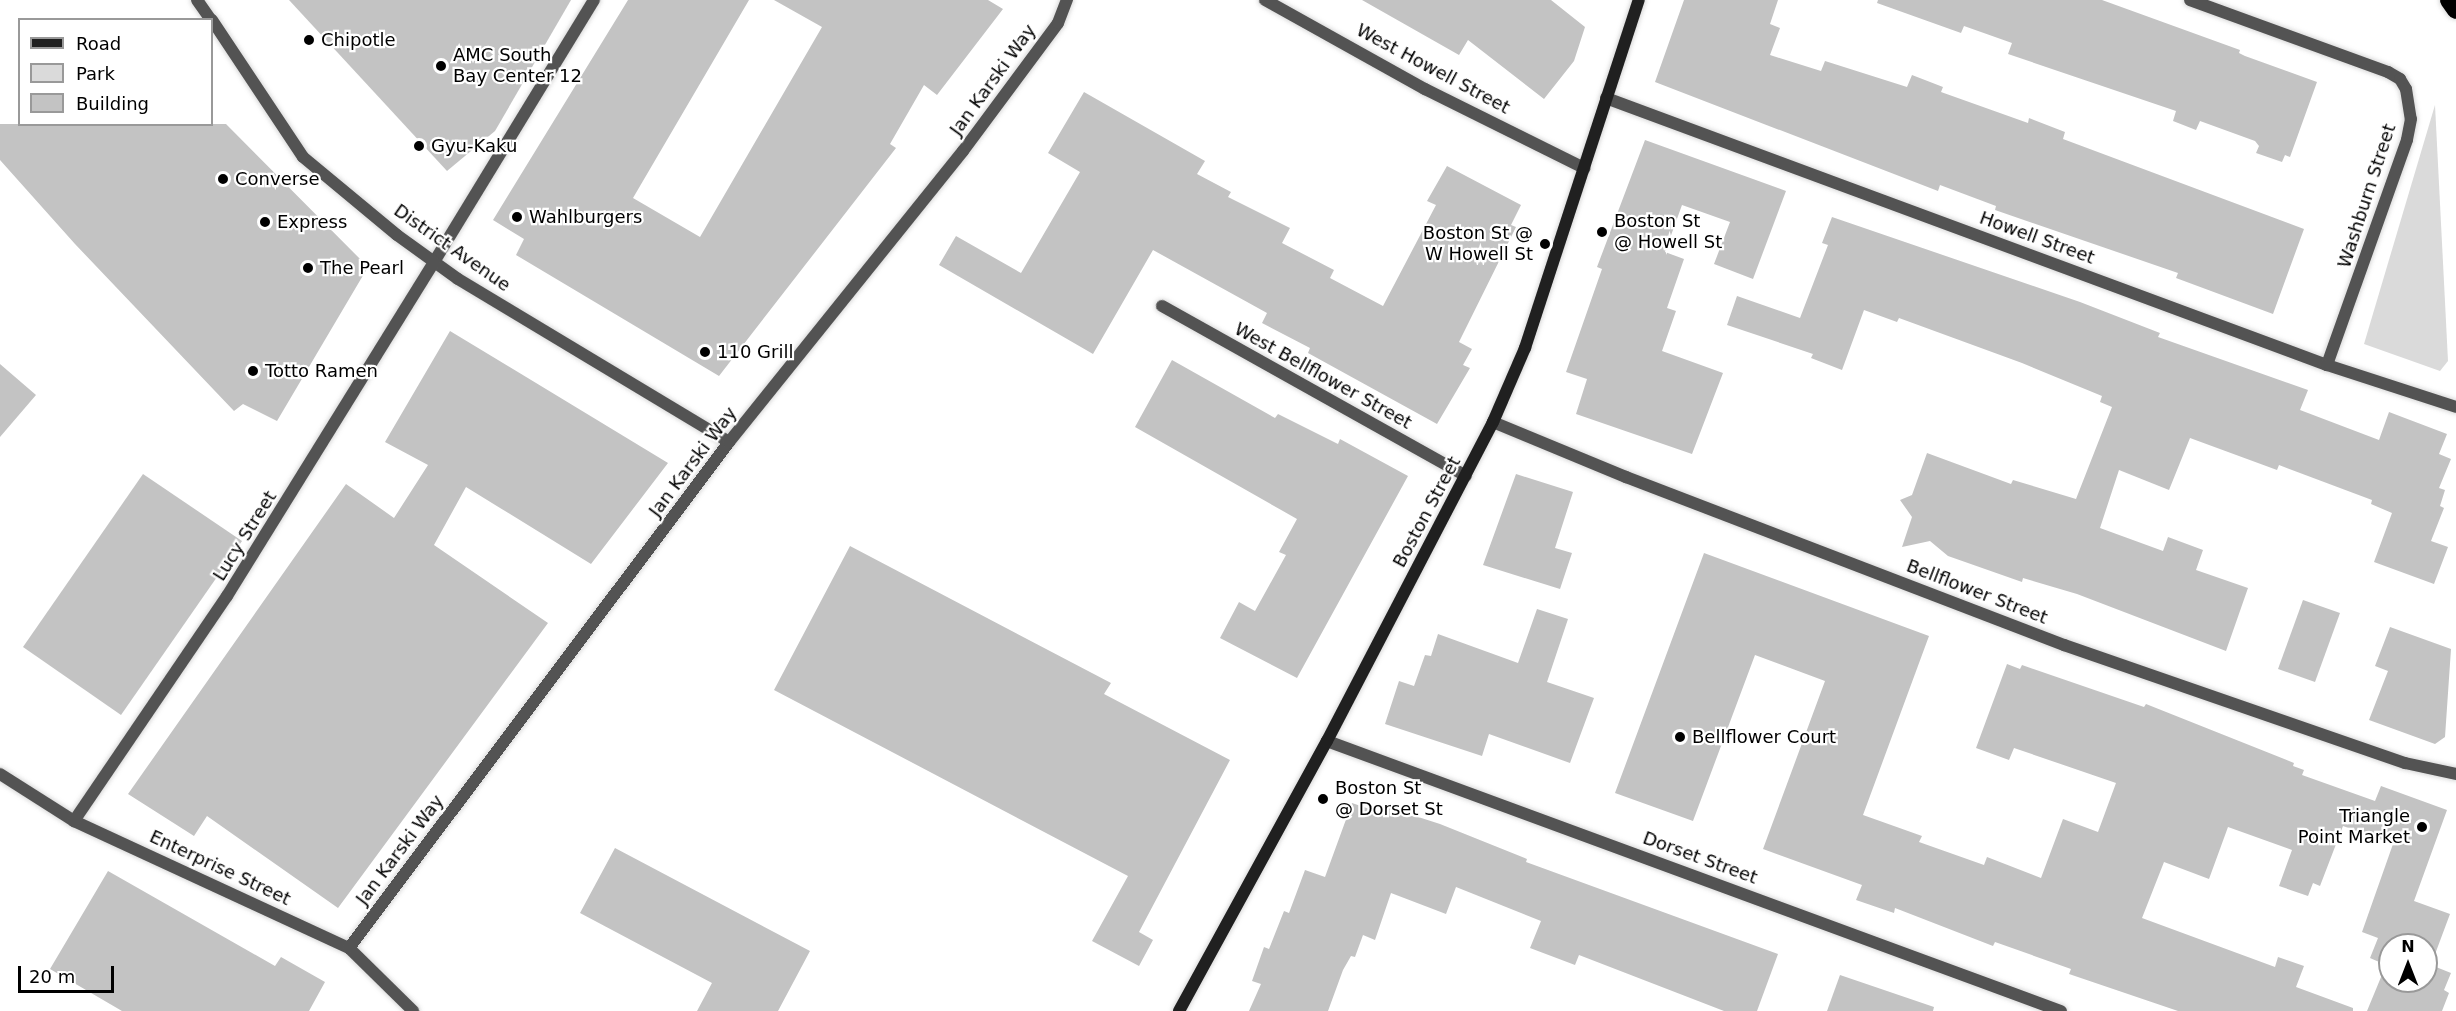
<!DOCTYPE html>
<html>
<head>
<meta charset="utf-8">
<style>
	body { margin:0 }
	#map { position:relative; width:2456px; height:1011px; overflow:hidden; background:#fff; font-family:"DejaVu Sans",sans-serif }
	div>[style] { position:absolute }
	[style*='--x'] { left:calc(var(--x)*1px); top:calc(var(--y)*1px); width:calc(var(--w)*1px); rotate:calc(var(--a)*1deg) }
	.green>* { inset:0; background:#dadada }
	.building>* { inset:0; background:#c3c3c3 }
	.roads { filter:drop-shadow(0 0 2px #dbdbdb) drop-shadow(0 0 2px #dbdbdb) }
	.pedestrian>* { height:12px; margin:-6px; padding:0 6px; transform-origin:6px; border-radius:6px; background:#535353 }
	.minor>* { height:12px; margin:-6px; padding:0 6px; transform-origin:6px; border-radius:6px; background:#535353 }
	.secondary>* { height:12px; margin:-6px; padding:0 6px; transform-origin:6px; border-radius:6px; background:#202020 }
	.motorway>* { height:18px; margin:-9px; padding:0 9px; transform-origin:9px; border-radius:9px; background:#000 }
	.dots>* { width:16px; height:16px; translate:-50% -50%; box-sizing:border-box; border:3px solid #fff; border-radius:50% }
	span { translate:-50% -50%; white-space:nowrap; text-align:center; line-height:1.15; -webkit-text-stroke:4.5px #fff; paint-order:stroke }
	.poi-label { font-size:18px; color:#000 }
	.left { translate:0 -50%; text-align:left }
	.right { translate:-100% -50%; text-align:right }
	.street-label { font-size:18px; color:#000 }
	.legend { position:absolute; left:18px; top:18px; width:195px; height:108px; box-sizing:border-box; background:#fff; border:2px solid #999; margin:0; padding:8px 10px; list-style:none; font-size:18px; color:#000 }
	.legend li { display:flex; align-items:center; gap:12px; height:30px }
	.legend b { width:30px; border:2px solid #999 }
	.north { position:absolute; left:2378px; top:933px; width:60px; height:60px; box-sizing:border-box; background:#fff; border:2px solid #999; border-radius:50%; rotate:0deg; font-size:16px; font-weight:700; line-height:24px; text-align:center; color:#000 }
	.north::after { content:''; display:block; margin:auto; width:21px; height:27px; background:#000; clip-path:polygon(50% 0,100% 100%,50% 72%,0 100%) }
	.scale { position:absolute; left:18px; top:966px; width:96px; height:27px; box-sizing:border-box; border:3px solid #000; border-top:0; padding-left:8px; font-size:18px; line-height:21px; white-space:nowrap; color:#000; -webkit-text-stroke:4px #fff; paint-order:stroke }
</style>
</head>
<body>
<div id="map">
	<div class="green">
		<i style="clip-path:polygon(2435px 105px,2448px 361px,2440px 371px,2364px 344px)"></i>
	</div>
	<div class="building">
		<i style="clip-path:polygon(289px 0,571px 0,495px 131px,447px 171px)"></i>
		<i style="clip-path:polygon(628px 0,749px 0,633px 198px,700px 237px,822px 27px,774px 0,988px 0,1003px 9px,937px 95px,924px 85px,890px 144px,896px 148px,719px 376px,516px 255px,524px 239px,493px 220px)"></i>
		<i style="clip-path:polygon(1362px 0,1551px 0,1585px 27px,1574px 61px,1544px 99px,1468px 40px,1459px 55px)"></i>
		<i style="clip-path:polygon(1684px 0,1778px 0,1770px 24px,1780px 28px,1770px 55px,1821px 71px,1825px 61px,1907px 87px,1912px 75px,1943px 87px,1941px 92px,2028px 123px,2029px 118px,2065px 132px,2063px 139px,2304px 229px,2273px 314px,2176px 278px,2178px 273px,1995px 210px,1996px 206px,1940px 185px,1938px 191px,1655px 82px)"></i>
		<i style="clip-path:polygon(1878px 0,2102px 0,2240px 50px,2239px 53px,2245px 56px,2317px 82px,2290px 157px,2285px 155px,2282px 162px,2256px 153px,2259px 146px,2255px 141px,2200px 121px,2196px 130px,2173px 121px,2176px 111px,2008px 54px,2012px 43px,1964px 26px,1961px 33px,1877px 3px)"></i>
		<i style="clip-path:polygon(1084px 92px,1205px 161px,1197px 174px,1231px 192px,1228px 197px,1290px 228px,1282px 243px,1334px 270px,1330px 278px,1383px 306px,1436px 205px,1427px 201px,1447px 166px,1521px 205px,1511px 225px,1516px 227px,1459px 342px,1472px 349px,1463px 365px,1470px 368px,1437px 424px,1308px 353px,1310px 348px,1262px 323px,1267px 313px,1153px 250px,1093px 354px,939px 265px,956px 236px,1021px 273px,1080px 172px,1048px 153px)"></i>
		<i style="clip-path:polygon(0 124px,226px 124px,368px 267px,277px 421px,243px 404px,234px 411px,75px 244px,0 160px)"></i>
		<i style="clip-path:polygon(1645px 140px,1786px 191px,1753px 279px,1714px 264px,1730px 222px,1682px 205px,1665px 252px,1684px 259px,1667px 308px,1676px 311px,1662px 351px,1723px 373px,1692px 454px,1576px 414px,1587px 379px,1566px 372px,1602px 269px,1597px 267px)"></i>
		<i style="clip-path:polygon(1832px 217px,2080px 302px,2160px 333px,2158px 337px,2308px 390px,2300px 410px,2379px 440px,2389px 412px,2447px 434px,2439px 454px,2451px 459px,2439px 488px,2445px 490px,2440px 506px,2444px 508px,2431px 541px,2448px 547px,2434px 584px,2374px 562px,2392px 513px,2371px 504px,2372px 500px,2279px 465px,2277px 470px,2190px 438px,2169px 490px,2119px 470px,2100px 528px,2163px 551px,2168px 537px,2203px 550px,2196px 570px,2248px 588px,2226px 651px,2077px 594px,2023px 578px,2022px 582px,1948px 556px,1930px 541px,1902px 547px,1912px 517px,1900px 500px,1912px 495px,1927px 453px,2011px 484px,2013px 480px,2076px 499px,2112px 407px,2100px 402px,2102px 396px,2022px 363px,1899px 318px,1897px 322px,1864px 310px,1842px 370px,1811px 358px,1813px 354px,1727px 325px,1737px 296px,1800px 318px,1828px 245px,1822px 243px)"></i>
		<i style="clip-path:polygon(450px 331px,668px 463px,591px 564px,466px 487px,434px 545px,548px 623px,338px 908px,207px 816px,194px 836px,128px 794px,346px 484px,394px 518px,428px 465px,385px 442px)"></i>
		<i style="clip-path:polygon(1172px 360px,1275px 418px,1278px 414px,1338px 444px,1340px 439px,1408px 476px,1297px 678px,1220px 638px,1239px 602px,1255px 611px,1286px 555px,1279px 552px,1297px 519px,1135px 427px)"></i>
		<i style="clip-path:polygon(0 364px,36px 395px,0 437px)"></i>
		<i style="clip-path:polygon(143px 474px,242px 541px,121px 715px,23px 647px)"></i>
		<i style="clip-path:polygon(1516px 474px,1573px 492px,1555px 548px,1572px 553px,1560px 589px,1483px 565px)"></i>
		<i style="clip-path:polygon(850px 546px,1111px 683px,1104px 694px,1230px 760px,1139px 932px,1153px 940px,1139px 966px,1092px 941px,1128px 876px,774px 690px)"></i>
		<i style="clip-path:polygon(evenodd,1704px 553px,1929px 636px,1863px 815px,1922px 836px,1919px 842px,1984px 865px,1987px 857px,2041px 878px,2063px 819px,2098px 832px,2116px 783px,2014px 748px,2009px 760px,1976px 748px,2007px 664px,2020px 669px,2022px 665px,2144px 707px,2146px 704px,2294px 763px,2293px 766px,2304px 770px,2302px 775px,2375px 801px,2381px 786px,2447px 810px,2414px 901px,2450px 914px,2431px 965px,2451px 973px,2444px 990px,2449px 993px,2442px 1011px,2367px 1011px,2386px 965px,2370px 958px,2378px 938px,2362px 932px,2393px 844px,2343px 826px,2320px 886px,2313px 883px,2308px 896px,2279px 886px,2292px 850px,2228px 827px,2209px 879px,2164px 862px,2142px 918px,2275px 967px,2278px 957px,2304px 966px,2296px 987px,2353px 1008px,2353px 1011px,2178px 1011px,2069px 974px,2071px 969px,1995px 942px,1993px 946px,1895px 908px,1894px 913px,1856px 900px,1862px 885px,1763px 849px,1825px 681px,1755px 655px,1693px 821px,1615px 793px,1704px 553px,2390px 945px,2426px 945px,2426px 981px,2390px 981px,2390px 945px)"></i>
		<i style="clip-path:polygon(2303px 600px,2340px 613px,2315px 682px,2278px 669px)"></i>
		<i style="clip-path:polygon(1537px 609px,1568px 619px,1547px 682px,1594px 698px,1570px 763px,1489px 734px,1482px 756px,1385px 724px,1399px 681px,1414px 686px,1425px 655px,1431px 656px,1438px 634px,1518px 663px)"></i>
		<i style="clip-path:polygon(2390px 627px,2451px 649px,2445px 737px,2435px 744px,2369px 720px,2388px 671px,2375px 666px)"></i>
		<i style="clip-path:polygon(1352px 803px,1381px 813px,1384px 806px,1440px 824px,1527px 859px,1526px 862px,1778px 954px,1757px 1011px,1724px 1011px,1579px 955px,1575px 965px,1530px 948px,1541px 921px,1456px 887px,1446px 914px,1391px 893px,1375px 940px,1363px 935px,1355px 957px,1351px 956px,1343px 970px,1328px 1011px,1249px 1011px,1261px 984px,1252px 981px,1264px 947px,1269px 949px,1284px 911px,1289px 913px,1305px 870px,1325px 877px)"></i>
		<i style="clip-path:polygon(615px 848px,810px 951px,778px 1011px,697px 1011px,712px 983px,580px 913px)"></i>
		<i style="clip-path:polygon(108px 871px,275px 966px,281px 957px,325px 982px,309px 1011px,122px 1011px,50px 969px)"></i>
		<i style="clip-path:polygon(1840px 975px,1934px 1007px,1933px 1011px,1827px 1011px)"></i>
	</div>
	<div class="roads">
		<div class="pedestrian">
			<i style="--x:434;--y:262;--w:307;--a:-58.6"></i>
		</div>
		<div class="minor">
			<i style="--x:197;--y:0;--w:24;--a:55"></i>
			<i style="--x:1265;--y:0;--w:183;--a:29.1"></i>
			<i style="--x:1425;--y:89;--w:178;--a:26.4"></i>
			<i style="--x:2190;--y:0;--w:211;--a:20"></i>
			<i style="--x:2388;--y:72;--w:14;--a:30"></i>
			<i style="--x:2400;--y:79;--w:12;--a:59"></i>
			<i style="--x:2406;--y:89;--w:30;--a:81"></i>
			<i style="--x:2411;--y:119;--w:21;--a:101"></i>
			<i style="--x:2407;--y:140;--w:239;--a:109.6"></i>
			<i style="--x:212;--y:20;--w:164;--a:56.4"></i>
			<i style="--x:303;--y:157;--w:122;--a:39.7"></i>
			<i style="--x:397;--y:235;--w:75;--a:35.8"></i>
			<i style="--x:458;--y:279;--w:316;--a:31"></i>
			<i style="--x:1606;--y:98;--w:769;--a:20.32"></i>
			<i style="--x:2327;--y:365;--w:136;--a:18"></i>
			<i style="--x:1162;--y:306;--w:348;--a:29.2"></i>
			<i style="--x:1493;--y:422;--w:144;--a:22.5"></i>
			<i style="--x:1626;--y:477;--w:469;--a:21"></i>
			<i style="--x:2064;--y:645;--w:361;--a:19.1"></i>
			<i style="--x:2405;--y:763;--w:52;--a:12.2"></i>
			<i style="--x:1327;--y:741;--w:782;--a:20.2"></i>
			<i style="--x:0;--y:774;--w:88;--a:32.4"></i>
			<i style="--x:74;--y:821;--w:303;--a:24.8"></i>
			<i style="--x:349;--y:948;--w:90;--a:44.5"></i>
			<i style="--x:74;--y:821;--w:272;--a:-55.8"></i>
			<i style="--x:227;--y:596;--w:393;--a:-58.2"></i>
			<i style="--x:349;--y:948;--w:633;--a:-53.09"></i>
			<i style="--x:729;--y:442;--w:373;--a:-51.2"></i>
			<i style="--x:963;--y:151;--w:159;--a:-53.4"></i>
			<i style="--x:1058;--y:23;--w:25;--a:-69"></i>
		</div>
		<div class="secondary">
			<i style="--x:1179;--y:1011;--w:308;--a:-61.3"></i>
			<i style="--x:1327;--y:741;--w:360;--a:-62.5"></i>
			<i style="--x:1493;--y:422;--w:81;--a:-66.6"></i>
			<i style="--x:1525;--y:348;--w:366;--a:-71.9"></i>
		</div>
		<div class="motorway">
			<i style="--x:2449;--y:0;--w:12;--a:55"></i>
		</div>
	</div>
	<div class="dots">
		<i style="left:309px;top:40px;background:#000"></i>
		<i style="left:441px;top:66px;background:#000"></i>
		<i style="left:419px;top:146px;background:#000"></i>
		<i style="left:223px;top:179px;background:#000"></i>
		<i style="left:517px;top:217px;background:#000"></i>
		<i style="left:265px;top:222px;background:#000"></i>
		<i style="left:1602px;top:232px;background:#000"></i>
		<i style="left:1545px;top:244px;background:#000"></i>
		<i style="left:308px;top:268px;background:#000"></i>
		<i style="left:705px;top:352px;background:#000"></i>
		<i style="left:253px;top:371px;background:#000"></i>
		<i style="left:1680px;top:737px;background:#000"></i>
		<i style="left:1323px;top:799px;background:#000"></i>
		<i style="left:2422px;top:827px;background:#000"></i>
	</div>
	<div class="poi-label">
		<span class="left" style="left:321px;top:40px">Chipotle</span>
		<span class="left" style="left:453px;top:66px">AMC South<br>Bay Center 12</span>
		<span class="left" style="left:431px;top:146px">Gyu-Kaku</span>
		<span class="left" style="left:235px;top:179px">Converse</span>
		<span class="left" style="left:529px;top:217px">Wahlburgers</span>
		<span class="left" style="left:277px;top:222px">Express</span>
		<span class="left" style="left:1614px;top:232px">Boston St<br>@ Howell St</span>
		<span class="right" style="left:1533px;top:244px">Boston St @<br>W Howell St</span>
		<span class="left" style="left:320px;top:268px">The Pearl</span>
		<span class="left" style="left:717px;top:352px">110 Grill</span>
		<span class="left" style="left:265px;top:371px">Totto Ramen</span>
		<span class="left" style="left:1692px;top:737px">Bellflower Court</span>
		<span class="left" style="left:1335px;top:799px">Boston St<br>@ Dorset St</span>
		<span class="right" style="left:2410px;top:827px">Triangle<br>Point Market</span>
	</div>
	<div class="street-label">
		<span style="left:1433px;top:69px;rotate:28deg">West Howell Street</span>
		<span style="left:993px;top:80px;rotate:-54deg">Jan Karski Way</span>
		<span style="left:2367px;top:196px;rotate:-72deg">Washburn Street</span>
		<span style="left:2037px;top:238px;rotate:20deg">Howell Street</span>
		<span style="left:452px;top:248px;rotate:35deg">District Avenue</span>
		<span style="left:1323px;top:376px;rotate:29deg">West Bellflower Street</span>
		<span style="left:693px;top:462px;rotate:-53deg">Jan Karski Way</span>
		<span style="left:1427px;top:512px;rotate:-62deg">Boston Street</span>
		<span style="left:245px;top:536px;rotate:-58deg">Lucy Street</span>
		<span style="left:1977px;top:592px;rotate:21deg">Bellflower Street</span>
		<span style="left:400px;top:850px;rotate:-53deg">Jan Karski Way</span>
		<span style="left:1700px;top:858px;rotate:20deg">Dorset Street</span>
		<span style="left:220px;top:868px;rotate:25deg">Enterprise Street</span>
	</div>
	<ul class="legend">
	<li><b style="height:8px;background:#202020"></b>Road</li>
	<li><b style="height:16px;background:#dadada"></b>Park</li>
	<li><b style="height:16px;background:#c3c3c3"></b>Building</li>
	</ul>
	<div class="north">N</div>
	<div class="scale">20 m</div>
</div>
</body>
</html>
